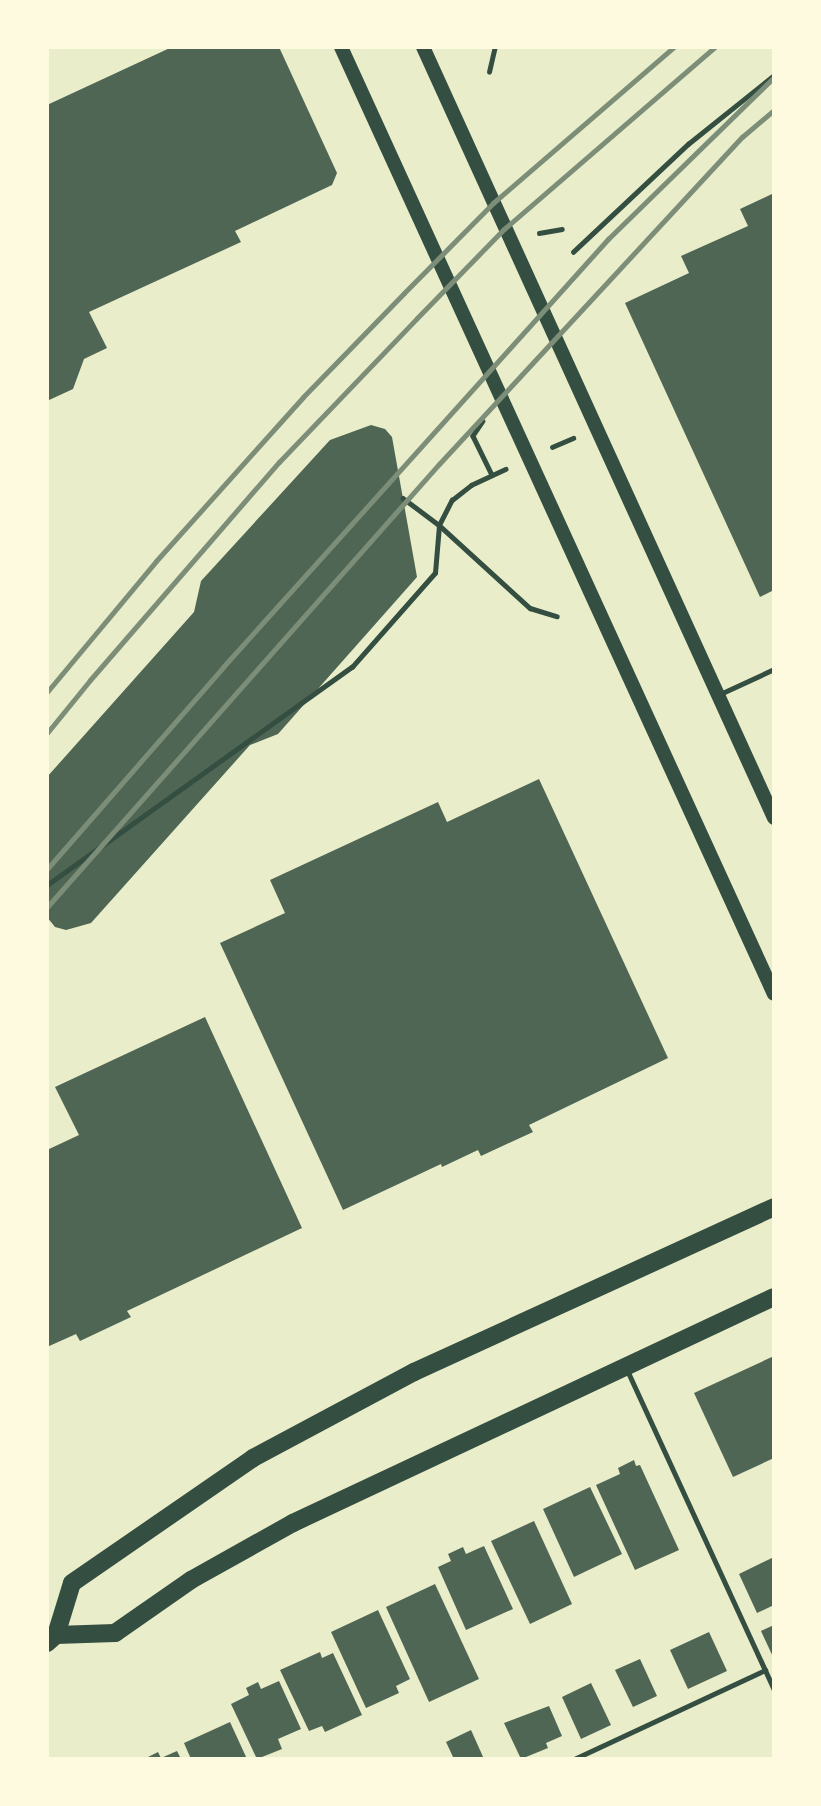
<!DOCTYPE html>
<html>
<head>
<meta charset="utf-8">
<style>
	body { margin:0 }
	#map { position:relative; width:821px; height:1806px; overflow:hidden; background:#e9edc9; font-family:"Noto Sans",sans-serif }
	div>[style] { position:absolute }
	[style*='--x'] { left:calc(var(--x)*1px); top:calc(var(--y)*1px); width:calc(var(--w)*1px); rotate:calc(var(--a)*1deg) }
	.building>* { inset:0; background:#4f6655 }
	.path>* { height:4.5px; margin:-2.25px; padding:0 2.25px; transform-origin:2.25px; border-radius:2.25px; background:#344e41 }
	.service>* { height:5px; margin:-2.5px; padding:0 2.5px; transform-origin:2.5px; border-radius:2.5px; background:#344e41 }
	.secondary>* { height:14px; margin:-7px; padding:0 7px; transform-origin:7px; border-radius:7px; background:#344e41 }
	.primary>* { height:18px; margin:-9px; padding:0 9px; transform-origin:9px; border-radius:9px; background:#344e41 }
	.rail>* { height:5px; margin:-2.5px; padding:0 2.5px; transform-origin:2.5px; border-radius:2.5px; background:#7c8e77 }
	span { translate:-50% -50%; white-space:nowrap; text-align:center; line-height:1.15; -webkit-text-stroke:5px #fefae0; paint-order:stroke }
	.frame { position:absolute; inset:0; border:49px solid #fefae0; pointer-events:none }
</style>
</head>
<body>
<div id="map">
	<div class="building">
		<i style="clip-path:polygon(172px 47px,279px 47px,337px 173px,332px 185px,235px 231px,241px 242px,89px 312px,107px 348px,84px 359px,73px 389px,47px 401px,47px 105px)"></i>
		<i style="clip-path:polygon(774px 193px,774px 590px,760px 597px,625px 303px,689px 273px,681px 256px,748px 226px,740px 209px)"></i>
		<i style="clip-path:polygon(371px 425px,385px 429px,392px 437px,417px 577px,278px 734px,250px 745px,91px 923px,66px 930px,55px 927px,47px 917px,47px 777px,194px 612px,201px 581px,330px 440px)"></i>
		<i style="clip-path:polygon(539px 779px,668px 1058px,529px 1125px,533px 1132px,481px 1156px,478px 1150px,442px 1167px,441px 1164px,343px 1210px,220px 943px,285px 913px,270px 880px,438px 802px,447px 822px)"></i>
		<i style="clip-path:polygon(205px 1017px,302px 1228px,127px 1311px,131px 1317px,80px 1341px,76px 1334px,47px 1347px,47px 1150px,79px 1135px,55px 1087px)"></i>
		<i style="clip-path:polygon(774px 1356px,774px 1458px,733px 1477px,694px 1393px)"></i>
		<i style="clip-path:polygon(634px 1460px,636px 1466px,640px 1465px,679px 1550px,635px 1570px,596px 1485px,620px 1474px,618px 1468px)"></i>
		<i style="clip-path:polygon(590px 1487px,622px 1554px,574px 1577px,543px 1509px)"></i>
		<i style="clip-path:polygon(534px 1521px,572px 1604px,530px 1624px,491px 1541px)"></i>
		<i style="clip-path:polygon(484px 1546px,513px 1609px,466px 1630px,438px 1567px,451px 1561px,448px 1554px,463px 1547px,466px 1554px)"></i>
		<i style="clip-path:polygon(774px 1557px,774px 1605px,757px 1613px,739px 1574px)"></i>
		<i style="clip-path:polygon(435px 1584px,479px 1679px,429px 1702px,386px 1607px)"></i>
		<i style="clip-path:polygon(378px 1610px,410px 1679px,396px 1686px,399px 1693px,366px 1708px,331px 1632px)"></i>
		<i style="clip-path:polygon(774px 1625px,774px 1659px,761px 1631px)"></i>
		<i style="clip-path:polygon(709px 1632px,727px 1671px,688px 1689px,670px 1650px)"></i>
		<i style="clip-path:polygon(320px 1652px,322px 1658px,333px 1653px,362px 1715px,325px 1732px,322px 1726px,309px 1731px,280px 1670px)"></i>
		<i style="clip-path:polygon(640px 1659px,657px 1696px,633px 1707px,615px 1670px)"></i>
		<i style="clip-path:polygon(279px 1681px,301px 1729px,278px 1739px,282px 1749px,257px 1759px,231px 1704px,249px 1695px,246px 1688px,258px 1682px,261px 1689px)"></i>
		<i style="clip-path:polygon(591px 1683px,611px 1725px,581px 1739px,562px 1697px)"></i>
		<i style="clip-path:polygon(549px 1706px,562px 1736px,546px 1743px,548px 1748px,521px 1759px,504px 1723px)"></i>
		<i style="clip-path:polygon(230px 1722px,247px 1759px,191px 1759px,184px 1743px)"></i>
		<i style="clip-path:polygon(471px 1730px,484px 1759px,454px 1759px,446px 1742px)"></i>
		<i style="clip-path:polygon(177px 1751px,181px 1759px,144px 1759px,158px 1752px,161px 1758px)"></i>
	</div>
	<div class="path">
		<i style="--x:489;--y:72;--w:26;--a:-77"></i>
		<i style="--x:539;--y:233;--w:23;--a:-10"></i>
		<i style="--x:573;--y:252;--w:158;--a:-43.2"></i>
		<i style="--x:688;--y:144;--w:110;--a:-38.7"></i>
		<i style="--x:483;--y:421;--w:18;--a:124"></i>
		<i style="--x:473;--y:436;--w:43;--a:64"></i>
		<i style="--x:552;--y:447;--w:23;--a:-23"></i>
		<i style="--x:403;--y:498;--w:45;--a:36.9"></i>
		<i style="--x:439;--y:525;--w:123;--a:42.4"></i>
		<i style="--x:530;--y:608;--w:28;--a:17"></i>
		<i style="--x:47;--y:885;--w:375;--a:-35.6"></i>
		<i style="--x:352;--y:667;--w:125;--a:-48.6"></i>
		<i style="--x:435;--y:573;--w:48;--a:-85.2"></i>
		<i style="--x:439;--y:525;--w:28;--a:-63"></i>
		<i style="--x:452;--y:500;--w:24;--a:-38"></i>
		<i style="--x:471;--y:485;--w:38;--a:-25"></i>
	</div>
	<div class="service">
		<i style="--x:720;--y:694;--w:60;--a:-24.8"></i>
		<i style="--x:626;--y:1368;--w:354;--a:65.3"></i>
		<i style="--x:574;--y:1759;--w:211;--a:-25"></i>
	</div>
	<div class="secondary">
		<i style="--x:341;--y:47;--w:1041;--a:65.43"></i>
		<i style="--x:423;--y:47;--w:847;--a:65.52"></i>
	</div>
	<div class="primary">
		<i style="--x:56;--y:1635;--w:59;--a:-1.9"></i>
		<i style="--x:115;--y:1633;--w:93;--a:-34.9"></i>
		<i style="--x:191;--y:1580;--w:117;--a:-29.2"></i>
		<i style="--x:293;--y:1523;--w:531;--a:-25.17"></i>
		<i style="--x:47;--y:1643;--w:12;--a:-42"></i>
		<i style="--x:56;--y:1635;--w:54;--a:-72.9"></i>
		<i style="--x:72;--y:1583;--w:220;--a:-34.6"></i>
		<i style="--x:253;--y:1458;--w:183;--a:-28.1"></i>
		<i style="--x:414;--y:1372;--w:396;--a:-24.6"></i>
	</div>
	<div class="rail">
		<i style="--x:47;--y:692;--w:170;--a:-50.2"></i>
		<i style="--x:156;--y:561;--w:220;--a:-48.1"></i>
		<i style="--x:303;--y:397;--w:145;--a:-45.8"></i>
		<i style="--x:404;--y:293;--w:127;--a:-45.3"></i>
		<i style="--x:493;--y:203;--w:239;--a:-40.8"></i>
		<i style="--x:47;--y:733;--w:68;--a:-50.9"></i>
		<i style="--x:90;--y:680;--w:289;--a:-49.1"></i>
		<i style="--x:279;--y:462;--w:199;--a:-46.2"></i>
		<i style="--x:417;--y:318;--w:124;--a:-45.7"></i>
		<i style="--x:504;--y:229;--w:279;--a:-40.8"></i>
		<i style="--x:47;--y:869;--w:268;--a:-48.9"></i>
		<i style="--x:223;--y:667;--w:576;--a:-48.03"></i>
		<i style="--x:608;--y:239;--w:232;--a:-44.3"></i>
		<i style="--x:47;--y:907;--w:592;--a:-48.5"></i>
		<i style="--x:439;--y:464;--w:446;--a:-47.2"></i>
		<i style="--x:742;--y:137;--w:42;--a:-40.2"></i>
	</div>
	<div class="frame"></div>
</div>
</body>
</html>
